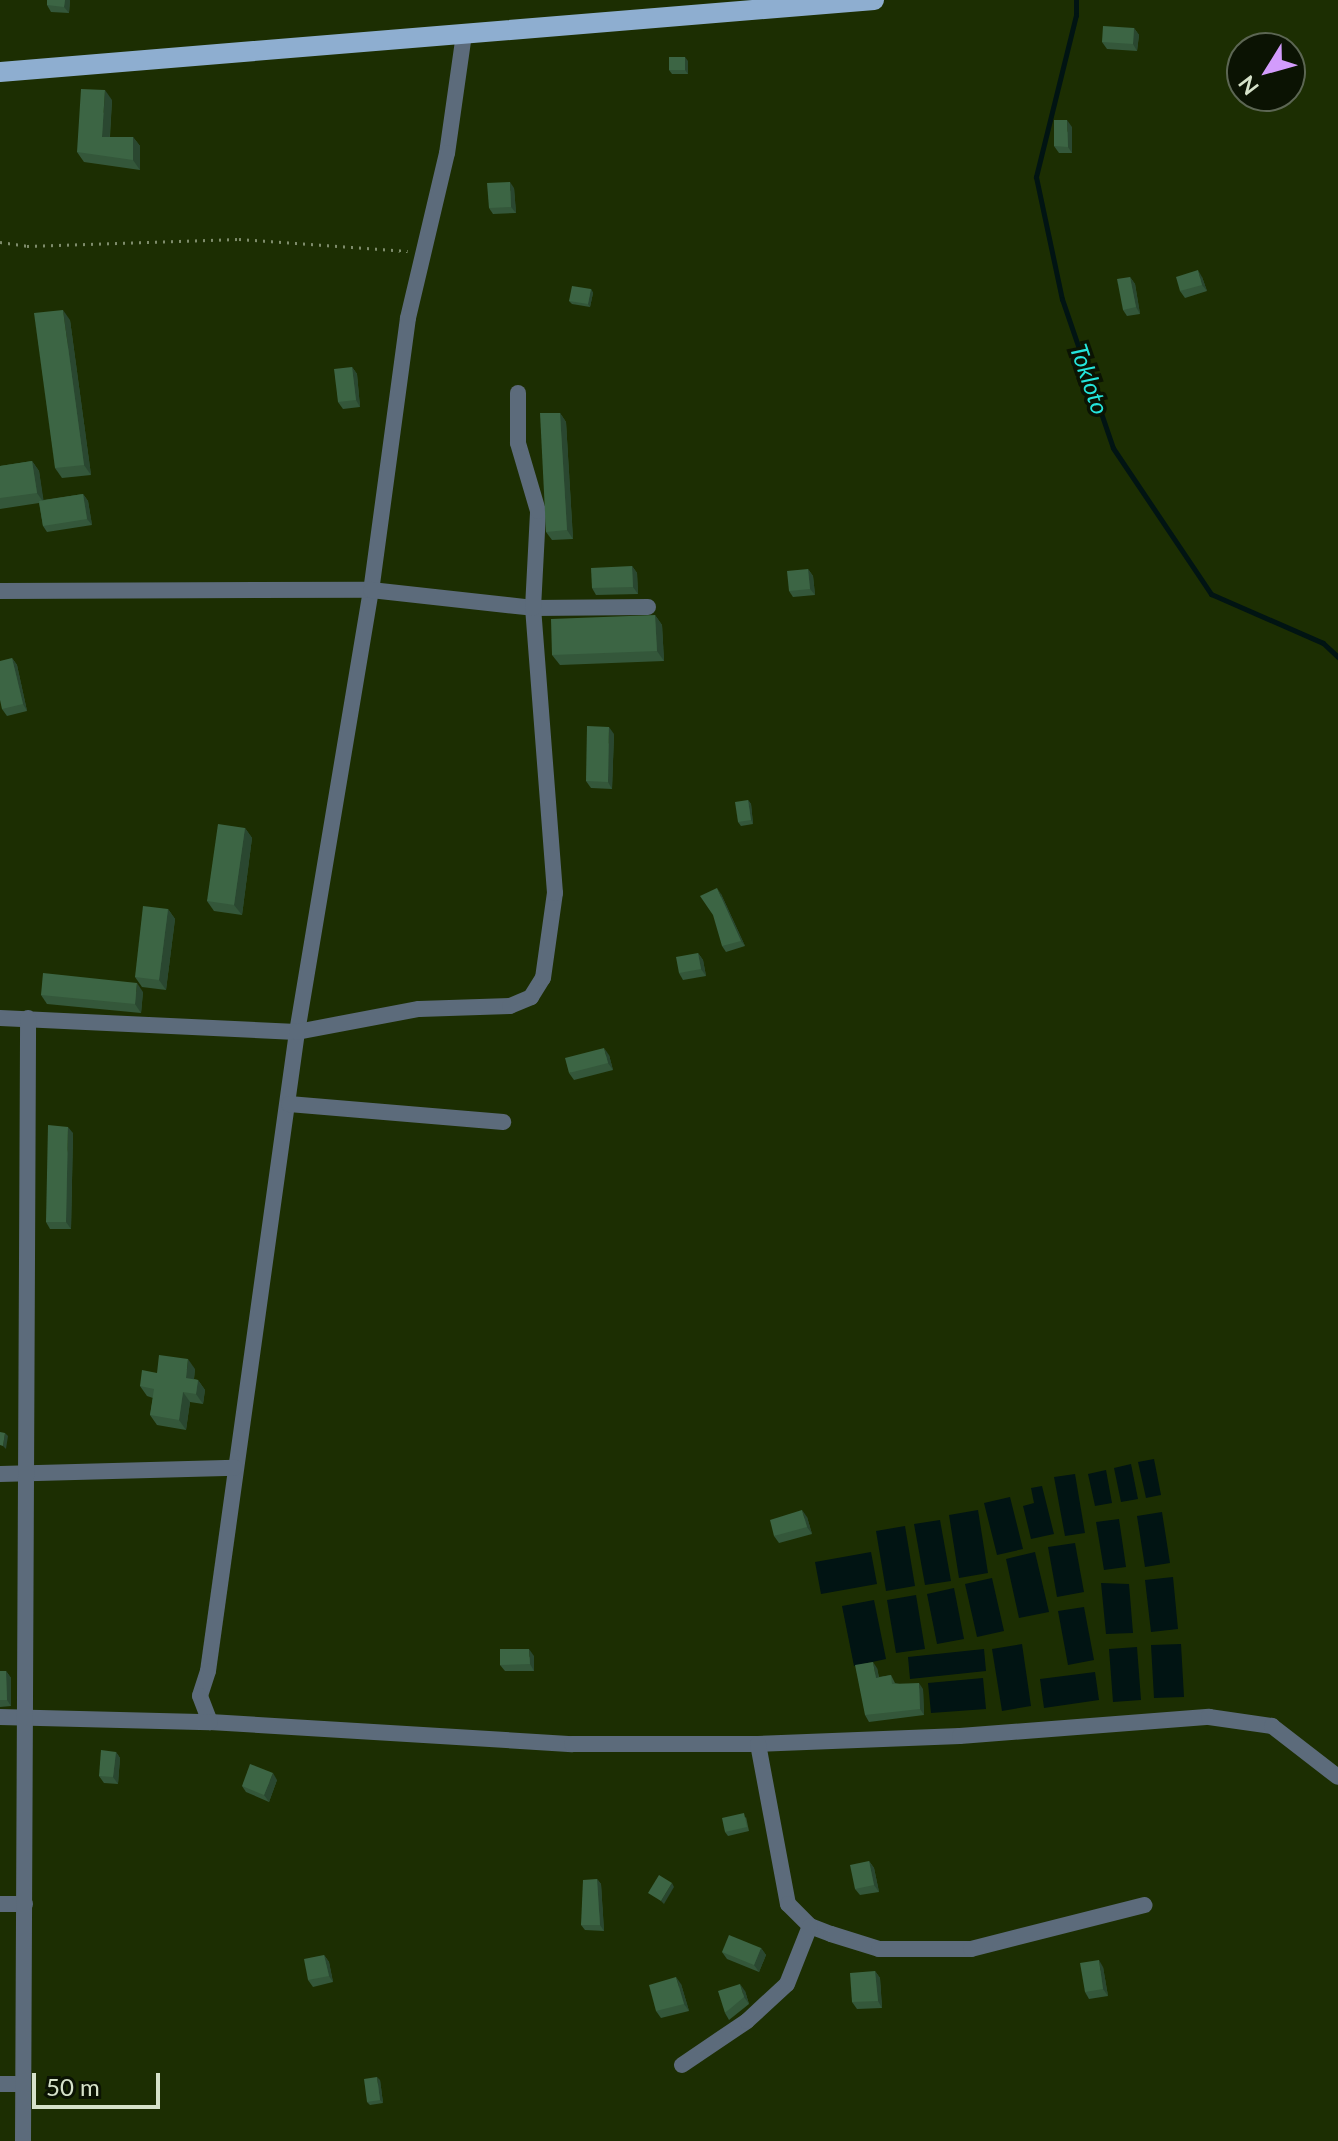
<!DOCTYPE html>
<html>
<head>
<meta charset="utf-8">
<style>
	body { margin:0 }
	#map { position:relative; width:1338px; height:2141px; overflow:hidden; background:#1c2e02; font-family:Lato,sans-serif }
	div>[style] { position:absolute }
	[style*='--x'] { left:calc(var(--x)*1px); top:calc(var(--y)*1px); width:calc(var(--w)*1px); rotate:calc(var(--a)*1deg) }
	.water>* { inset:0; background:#011413 }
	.stream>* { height:5px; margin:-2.5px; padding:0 2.5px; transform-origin:2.5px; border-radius:2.5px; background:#011413 }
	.path>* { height:3px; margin-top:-1.5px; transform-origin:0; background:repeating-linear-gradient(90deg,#7e8c6b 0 2px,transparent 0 8px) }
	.minor>* { height:16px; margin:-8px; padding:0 8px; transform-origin:8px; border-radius:8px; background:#5c6b7b }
	.primary>* { height:20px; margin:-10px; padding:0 10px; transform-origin:10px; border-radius:10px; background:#8eaed0 }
	.wall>* { inset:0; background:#34573a }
	.shaded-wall>* { inset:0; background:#2a4730 }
	.building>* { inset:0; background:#3c6544 }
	span { translate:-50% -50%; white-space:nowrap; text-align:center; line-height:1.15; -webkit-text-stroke:7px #0b1303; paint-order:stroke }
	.water-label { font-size:24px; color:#25e5dc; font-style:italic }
	.north { position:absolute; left:1226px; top:32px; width:80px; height:80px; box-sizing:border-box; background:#0b1303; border:2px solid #5c6653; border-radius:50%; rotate:233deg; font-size:22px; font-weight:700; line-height:32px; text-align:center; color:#d6e2ca }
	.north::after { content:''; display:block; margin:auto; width:28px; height:36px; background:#d39cfc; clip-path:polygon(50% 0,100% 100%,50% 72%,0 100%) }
	.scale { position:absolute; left:32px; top:2073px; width:128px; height:36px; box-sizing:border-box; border:4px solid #d6e2ca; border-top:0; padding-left:10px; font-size:24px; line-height:28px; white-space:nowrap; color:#d6e2ca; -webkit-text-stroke:6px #0b1303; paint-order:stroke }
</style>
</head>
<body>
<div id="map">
	<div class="water">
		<i style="clip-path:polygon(1154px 1459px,1161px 1495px,1146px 1498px,1138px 1462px)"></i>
		<i style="clip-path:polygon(1131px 1464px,1138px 1499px,1121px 1502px,1114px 1468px)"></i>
		<i style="clip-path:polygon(1106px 1470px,1112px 1503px,1095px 1506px,1088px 1474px)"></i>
		<i style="clip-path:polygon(1075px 1474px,1085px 1533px,1065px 1536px,1054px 1477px)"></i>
		<i style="clip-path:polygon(1042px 1486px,1054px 1534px,1031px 1539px,1023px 1506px,1034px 1503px,1031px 1488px)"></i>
		<i style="clip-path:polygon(1010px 1497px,1023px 1549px,997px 1555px,984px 1503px)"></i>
		<i style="clip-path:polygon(978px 1510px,988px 1573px,959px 1578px,949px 1515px)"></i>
		<i style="clip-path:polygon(1162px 1512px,1170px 1563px,1145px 1567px,1137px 1516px)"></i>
		<i style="clip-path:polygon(1119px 1519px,1126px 1567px,1104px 1570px,1096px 1522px)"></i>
		<i style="clip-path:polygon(940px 1520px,951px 1581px,925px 1585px,914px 1524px)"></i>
		<i style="clip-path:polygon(905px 1526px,915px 1586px,886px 1591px,876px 1531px)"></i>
		<i style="clip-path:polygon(1075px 1543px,1084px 1592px,1057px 1597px,1048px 1547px)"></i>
		<i style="clip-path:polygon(871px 1552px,877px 1584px,821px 1594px,815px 1562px)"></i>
		<i style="clip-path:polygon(1035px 1552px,1049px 1612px,1019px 1618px,1006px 1559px)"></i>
		<i style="clip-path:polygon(1173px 1577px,1178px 1629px,1151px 1632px,1145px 1580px)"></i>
		<i style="clip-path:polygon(992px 1578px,1004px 1631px,977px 1637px,965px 1584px)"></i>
		<i style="clip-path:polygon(1101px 1583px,1129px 1584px,1133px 1633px,1106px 1634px)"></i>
		<i style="clip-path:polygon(954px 1588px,964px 1639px,937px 1644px,927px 1594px)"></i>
		<i style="clip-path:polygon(916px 1595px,925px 1649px,896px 1653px,887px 1600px)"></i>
		<i style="clip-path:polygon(874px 1600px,886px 1659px,854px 1666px,842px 1606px)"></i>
		<i style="clip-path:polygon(1084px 1607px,1094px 1660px,1068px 1665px,1058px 1611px)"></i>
		<i style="clip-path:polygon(1022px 1644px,1031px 1706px,1002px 1711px,992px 1649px)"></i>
		<i style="clip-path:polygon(1181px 1644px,1184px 1697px,1154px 1698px,1151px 1645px)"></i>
		<i style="clip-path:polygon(1137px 1647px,1141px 1700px,1113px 1702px,1109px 1649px)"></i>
		<i style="clip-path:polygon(984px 1649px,986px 1671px,910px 1679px,908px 1657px)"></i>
		<i style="clip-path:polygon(1095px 1672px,1099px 1700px,1044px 1708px,1040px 1679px)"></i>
		<i style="clip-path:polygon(983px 1678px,986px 1709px,931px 1713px,928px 1683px)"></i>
	</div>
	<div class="stream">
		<i style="--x:1076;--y:0;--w:15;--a:90"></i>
		<i style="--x:1076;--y:15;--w:167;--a:103.9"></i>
		<i style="--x:1036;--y:177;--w:125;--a:78"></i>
		<i style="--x:1062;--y:299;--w:157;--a:71.1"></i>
		<i style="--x:1113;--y:448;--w:176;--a:56.1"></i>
		<i style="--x:1211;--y:594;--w:122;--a:23.6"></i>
		<i style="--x:1323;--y:643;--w:21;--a:43"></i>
	</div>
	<div class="path">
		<i style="--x:0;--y:242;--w:27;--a:8"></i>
		<i style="--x:27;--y:246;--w:212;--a:-1.9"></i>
		<i style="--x:239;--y:239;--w:169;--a:4.1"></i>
	</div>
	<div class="minor">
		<i style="--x:464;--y:34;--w:120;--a:98.1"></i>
		<i style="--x:447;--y:153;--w:170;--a:103.3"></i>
		<i style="--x:408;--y:318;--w:275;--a:97.7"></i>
		<i style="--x:371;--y:590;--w:448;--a:99.5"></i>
		<i style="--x:297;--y:1032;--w:645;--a:97.93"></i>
		<i style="--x:208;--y:1671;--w:26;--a:108"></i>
		<i style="--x:200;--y:1696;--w:28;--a:69"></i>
		<i style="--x:210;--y:1722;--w:363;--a:3.5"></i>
		<i style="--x:572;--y:1744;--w:186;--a:0"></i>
		<i style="--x:758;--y:1744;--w:202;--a:-2.3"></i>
		<i style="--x:960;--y:1736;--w:250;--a:-4.4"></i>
		<i style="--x:1209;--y:1717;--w:64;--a:8.1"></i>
		<i style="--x:1272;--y:1726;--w:83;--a:37.7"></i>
		<i style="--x:0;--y:591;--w:371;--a:-0.2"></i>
		<i style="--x:371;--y:590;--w:163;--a:6.3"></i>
		<i style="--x:533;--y:608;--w:115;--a:-0.5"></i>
		<i style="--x:0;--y:1018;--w:297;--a:2.7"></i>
		<i style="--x:297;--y:1032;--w:124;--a:-10.7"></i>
		<i style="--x:419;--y:1009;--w:91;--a:-1.9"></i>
		<i style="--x:510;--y:1006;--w:23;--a:-23"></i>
		<i style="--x:531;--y:997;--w:22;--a:-58"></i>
		<i style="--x:543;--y:978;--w:86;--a:-82"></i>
		<i style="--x:555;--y:893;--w:286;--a:-94.4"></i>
		<i style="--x:533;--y:608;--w:97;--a:-87"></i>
		<i style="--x:538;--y:511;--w:71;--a:-106.4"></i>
		<i style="--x:518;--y:443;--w:50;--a:-90"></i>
		<i style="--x:289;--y:1104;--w:215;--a:4.8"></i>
		<i style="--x:0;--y:1474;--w:235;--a:-1.5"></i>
		<i style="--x:0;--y:1717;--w:210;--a:1.4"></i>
		<i style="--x:758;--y:1744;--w:163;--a:79.4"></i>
		<i style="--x:788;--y:1904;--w:31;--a:45"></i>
		<i style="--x:810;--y:1926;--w:22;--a:21"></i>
		<i style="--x:831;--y:1934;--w:50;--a:17.4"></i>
		<i style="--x:879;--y:1949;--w:92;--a:0"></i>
		<i style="--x:971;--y:1949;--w:179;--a:-14.2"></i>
		<i style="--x:0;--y:1904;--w:25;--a:0"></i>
		<i style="--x:682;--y:2065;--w:78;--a:-34.1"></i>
		<i style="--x:747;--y:2021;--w:54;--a:-42.8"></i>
		<i style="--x:787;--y:1984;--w:62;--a:-68.4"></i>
		<i style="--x:0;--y:2084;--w:23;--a:0"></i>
		<i style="--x:23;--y:2141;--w:1123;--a:-89.74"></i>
	</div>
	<div class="primary">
		<i style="--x:0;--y:72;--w:877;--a:-4.71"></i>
	</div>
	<div class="wall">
		<i style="clip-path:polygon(47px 0,70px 0,69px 13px,51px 12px,47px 5px)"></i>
		<i style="clip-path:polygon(1134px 28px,1139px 35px,1137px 51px,1107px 49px,1102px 42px)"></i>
		<i style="clip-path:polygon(688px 61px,688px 74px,672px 74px,669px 70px)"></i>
		<i style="clip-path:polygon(112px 100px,110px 137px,133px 137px,140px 146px,140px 170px,84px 162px,77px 152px)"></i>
		<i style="clip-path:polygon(1072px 127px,1072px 153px,1059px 153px,1054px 146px)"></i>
		<i style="clip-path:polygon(514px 188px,516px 213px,493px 214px,489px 208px)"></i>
		<i style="clip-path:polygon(1130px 277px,1135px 284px,1140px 314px,1127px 316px,1123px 310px)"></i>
		<i style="clip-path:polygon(1202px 277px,1207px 291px,1185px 298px,1180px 291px)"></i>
		<i style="clip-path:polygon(591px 289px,593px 293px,590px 307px,572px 304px,569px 301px)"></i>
		<i style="clip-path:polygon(70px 320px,91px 475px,62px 478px,55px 468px)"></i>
		<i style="clip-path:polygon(352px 367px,357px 374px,360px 407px,343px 409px,338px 402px)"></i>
		<i style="clip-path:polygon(560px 413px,566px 422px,573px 539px,552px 540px,546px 532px)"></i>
		<i style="clip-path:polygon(32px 461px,39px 471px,43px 500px,83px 494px,88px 501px,92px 525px,47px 532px,43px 526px,39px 503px,0 509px,0 466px)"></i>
		<i style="clip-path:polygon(632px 566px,637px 573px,638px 594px,596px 595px,592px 588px)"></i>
		<i style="clip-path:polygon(808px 569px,813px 576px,815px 595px,793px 597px,789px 591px)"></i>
		<i style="clip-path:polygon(655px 615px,662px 625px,664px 661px,560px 665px,552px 655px)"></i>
		<i style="clip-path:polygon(12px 658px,17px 665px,27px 711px,7px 716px,2px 709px)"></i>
		<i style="clip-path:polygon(614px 734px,612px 789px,591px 788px,586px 781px)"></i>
		<i style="clip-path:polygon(748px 800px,751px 804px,753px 824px,741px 826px,738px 822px)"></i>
		<i style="clip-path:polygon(245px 828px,252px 838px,242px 915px,214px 911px,207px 901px)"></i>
		<i style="clip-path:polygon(721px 894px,745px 946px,726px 952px,722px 946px)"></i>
		<i style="clip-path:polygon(168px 909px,175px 919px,166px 990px,142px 987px,135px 977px)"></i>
		<i style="clip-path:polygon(698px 953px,703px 960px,706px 976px,683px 980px,679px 973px)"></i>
		<i style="clip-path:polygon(143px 992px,141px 1013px,47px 1004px,41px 995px)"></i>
		<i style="clip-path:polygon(609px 1055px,613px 1070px,574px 1080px,569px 1073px)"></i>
		<i style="clip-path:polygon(73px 1133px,71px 1229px,50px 1229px,46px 1222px)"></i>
		<i style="clip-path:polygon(195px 1369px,194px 1379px,198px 1380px,205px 1390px,203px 1404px,190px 1402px,186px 1430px,157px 1425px,150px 1415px,153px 1398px,147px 1396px,140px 1386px,157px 1373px)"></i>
		<i style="clip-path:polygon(807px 1517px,812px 1534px,779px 1543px,774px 1536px)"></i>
		<i style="clip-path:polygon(534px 1656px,534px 1671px,505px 1671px,500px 1665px)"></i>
		<i style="clip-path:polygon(877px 1668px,879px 1677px,891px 1675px,895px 1683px,923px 1689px,924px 1715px,869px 1722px,865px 1715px)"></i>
		<i style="clip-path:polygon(0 1671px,6px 1671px,11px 1678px,11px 1706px,0 1707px)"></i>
		<i style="clip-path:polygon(116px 1752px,120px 1758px,118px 1784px,104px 1783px,99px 1776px)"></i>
		<i style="clip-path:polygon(277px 1780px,269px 1802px,246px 1792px,242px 1786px)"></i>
		<i style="clip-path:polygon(746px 1817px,749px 1831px,728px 1836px,725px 1832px)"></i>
		<i style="clip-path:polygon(869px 1861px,874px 1868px,879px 1892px,860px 1895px,855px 1889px)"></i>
		<i style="clip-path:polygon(597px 1879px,601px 1884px,604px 1931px,585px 1930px,581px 1925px)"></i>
		<i style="clip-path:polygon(761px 1948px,766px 1955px,759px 1972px,727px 1959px,722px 1952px)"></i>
		<i style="clip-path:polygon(324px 1955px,329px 1962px,333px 1982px,313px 1987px,308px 1980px)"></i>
		<i style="clip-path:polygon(1103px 1967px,1108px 1996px,1089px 1999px,1085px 1992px)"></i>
		<i style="clip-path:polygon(875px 1971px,880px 1978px,882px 2008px,857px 2009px,852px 2002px)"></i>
		<i style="clip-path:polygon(681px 1984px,689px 2011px,661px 2018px,656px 2011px)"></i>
		<i style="clip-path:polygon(745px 1991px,749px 2004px,729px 2020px,725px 2013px)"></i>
		<i style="clip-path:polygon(380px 2080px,383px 2103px,370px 2105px,367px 2102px)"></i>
	</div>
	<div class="shaded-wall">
		<i style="clip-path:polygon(65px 0,70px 0,69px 13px,64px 7px)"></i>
		<i style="clip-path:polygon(1134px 28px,1139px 35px,1137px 51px,1133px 44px)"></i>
		<i style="clip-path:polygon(685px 57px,688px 61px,688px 74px,685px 70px)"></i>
		<i style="clip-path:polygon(105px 90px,112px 100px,109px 147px,102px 137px)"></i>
		<i style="clip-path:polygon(1067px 120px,1072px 127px,1072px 153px,1068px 147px)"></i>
		<i style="clip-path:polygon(133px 137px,140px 146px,140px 170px,133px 160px)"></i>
		<i style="clip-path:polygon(510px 182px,514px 188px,516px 213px,511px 207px)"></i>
		<i style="clip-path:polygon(1198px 270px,1202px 277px,1207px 291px,1202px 285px)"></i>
		<i style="clip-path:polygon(1130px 277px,1135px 284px,1140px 314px,1136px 307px)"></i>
		<i style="clip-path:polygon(591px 289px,593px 293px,590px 307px,588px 304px)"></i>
		<i style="clip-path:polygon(63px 310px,70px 320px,91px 475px,84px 465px)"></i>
		<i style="clip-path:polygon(352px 367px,357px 374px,360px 407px,356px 400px)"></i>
		<i style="clip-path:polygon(560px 413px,566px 422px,573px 539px,567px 530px)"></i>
		<i style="clip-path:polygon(32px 461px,39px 471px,44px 503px,37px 493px)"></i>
		<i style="clip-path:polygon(83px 494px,88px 501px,92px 525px,87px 519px)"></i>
		<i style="clip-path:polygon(632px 566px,637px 573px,638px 594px,633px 587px)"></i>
		<i style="clip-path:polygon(808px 569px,813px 576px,815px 595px,810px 589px)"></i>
		<i style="clip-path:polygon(655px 615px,662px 625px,664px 661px,657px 651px)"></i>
		<i style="clip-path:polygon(12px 658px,17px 665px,27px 711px,23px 704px)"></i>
		<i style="clip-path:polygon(609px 727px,614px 734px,612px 789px,608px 782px)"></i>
		<i style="clip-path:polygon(748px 800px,751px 804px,753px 824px,751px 820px)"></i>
		<i style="clip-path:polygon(245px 828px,252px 838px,242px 915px,234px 905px)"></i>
		<i style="clip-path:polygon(717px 888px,721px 894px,745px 946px,741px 941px)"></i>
		<i style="clip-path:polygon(168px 909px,175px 919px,166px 990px,159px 980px)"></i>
		<i style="clip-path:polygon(698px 953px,703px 960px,706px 976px,701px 969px)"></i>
		<i style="clip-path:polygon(137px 983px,143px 992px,141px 1013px,135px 1004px)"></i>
		<i style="clip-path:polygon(604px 1048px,609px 1055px,613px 1070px,608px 1063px)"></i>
		<i style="clip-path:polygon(68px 1127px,73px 1133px,71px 1229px,66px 1222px)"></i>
		<i style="clip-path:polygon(188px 1359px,195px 1369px,193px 1388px,186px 1378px)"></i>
		<i style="clip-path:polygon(198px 1380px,205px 1390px,203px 1404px,196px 1394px)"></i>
		<i style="clip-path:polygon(183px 1392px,190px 1402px,186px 1430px,179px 1420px)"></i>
		<i style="clip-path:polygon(5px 1433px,8px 1436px,6px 1449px,3px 1446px)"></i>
		<i style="clip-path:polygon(802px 1510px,807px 1517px,812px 1534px,807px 1527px)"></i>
		<i style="clip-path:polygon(529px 1649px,534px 1656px,534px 1671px,530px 1664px)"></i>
		<i style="clip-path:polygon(873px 1662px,877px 1668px,880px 1684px,876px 1678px)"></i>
		<i style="clip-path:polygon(6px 1671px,11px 1678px,11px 1706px,7px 1700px)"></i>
		<i style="clip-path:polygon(919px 1683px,923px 1689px,924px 1715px,920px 1709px)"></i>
		<i style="clip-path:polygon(116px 1752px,120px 1758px,118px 1784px,113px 1777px)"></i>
		<i style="clip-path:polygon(273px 1773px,277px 1780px,269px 1802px,264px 1795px)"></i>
		<i style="clip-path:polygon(869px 1861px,874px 1868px,879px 1892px,874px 1885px)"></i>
		<i style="clip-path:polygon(597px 1879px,601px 1884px,604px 1931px,600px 1925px)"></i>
		<i style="clip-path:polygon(672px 1883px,674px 1887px,664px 1904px,661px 1901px)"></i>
		<i style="clip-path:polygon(761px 1948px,766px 1955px,759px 1972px,754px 1965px)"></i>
		<i style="clip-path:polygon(324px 1955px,329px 1962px,333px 1982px,329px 1976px)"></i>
		<i style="clip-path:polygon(1099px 1960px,1103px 1967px,1108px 1996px,1103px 1989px)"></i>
		<i style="clip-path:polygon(875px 1971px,880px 1978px,882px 2008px,878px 2001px)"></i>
		<i style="clip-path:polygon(676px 1977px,681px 1984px,689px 2011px,684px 2004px)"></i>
		<i style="clip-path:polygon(740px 1984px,745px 1991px,749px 2004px,744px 1997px)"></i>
		<i style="clip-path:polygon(377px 2077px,380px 2080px,383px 2103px,380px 2100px)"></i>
	</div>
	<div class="building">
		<i style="clip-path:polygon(47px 0,65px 0,64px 7px,47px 5px)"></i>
		<i style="clip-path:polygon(1103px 26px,1134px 28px,1133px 44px,1102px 42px)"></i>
		<i style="clip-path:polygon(669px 57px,685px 57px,685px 70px,669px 70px)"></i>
		<i style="clip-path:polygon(81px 89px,105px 90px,102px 137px,133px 137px,133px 160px,77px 152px)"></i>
		<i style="clip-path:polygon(1054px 120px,1067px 120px,1068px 147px,1054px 146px)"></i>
		<i style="clip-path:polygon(510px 182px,511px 207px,489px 208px,487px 183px)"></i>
		<i style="clip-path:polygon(1198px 270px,1202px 285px,1180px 291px,1176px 277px)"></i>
		<i style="clip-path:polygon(1130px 277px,1136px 307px,1123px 310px,1117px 279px)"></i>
		<i style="clip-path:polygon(572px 286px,591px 289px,588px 304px,569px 301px)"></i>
		<i style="clip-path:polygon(63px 310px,84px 465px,55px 468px,34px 313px)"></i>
		<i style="clip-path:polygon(352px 367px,356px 400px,338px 402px,334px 369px)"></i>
		<i style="clip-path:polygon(540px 413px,560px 413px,567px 530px,546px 532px)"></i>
		<i style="clip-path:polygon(32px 461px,37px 493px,0 498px,0 466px)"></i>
		<i style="clip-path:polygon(83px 494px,87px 519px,43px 526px,39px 501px)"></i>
		<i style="clip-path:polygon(632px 566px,633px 587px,592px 588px,591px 568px)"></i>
		<i style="clip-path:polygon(808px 569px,810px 589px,789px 591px,787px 571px)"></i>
		<i style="clip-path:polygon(655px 615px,657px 651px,552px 655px,551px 619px)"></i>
		<i style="clip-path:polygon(12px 658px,23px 704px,2px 709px,0 700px,0 661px)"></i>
		<i style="clip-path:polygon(587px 726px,609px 727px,608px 782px,586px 781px)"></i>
		<i style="clip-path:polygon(748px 800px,751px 820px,738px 822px,735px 802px)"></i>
		<i style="clip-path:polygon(218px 824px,245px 828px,234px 905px,207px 901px)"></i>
		<i style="clip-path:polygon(717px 888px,741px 941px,722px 946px,713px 915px,700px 896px)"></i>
		<i style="clip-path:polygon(143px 906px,168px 909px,159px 980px,135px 977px)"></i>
		<i style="clip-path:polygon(698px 953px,701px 969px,679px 973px,676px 957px)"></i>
		<i style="clip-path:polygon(43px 973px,137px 983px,135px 1004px,41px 995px)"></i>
		<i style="clip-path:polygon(604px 1048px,608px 1063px,569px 1073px,565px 1058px)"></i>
		<i style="clip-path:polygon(48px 1125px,68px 1127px,66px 1222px,46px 1222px)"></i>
		<i style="clip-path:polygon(159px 1355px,188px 1359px,186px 1378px,198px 1380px,196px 1394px,183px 1392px,179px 1420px,150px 1415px,154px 1389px,140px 1386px,142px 1370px,157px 1373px)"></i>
		<i style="clip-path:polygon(0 1432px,5px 1433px,3px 1446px,0 1445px)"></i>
		<i style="clip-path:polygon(802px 1510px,807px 1527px,774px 1536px,770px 1520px)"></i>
		<i style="clip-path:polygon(500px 1649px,529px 1649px,530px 1664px,500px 1665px)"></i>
		<i style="clip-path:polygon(873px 1662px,876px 1678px,891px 1675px,892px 1684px,919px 1683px,920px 1709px,865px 1715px,855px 1665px)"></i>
		<i style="clip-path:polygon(0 1671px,6px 1671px,7px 1700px,0 1700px)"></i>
		<i style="clip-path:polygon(101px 1750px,116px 1752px,113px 1777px,99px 1776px)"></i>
		<i style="clip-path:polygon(250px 1764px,273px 1773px,264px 1795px,242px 1786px)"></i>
		<i style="clip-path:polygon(744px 1813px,747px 1827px,725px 1832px,722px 1818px)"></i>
		<i style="clip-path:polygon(869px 1861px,874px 1885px,855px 1889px,850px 1865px)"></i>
		<i style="clip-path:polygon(659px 1875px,672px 1883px,661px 1901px,648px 1893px)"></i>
		<i style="clip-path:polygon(597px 1879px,600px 1925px,581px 1925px,583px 1880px)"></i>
		<i style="clip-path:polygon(729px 1935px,761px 1948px,754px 1965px,722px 1952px)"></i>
		<i style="clip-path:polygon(324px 1955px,329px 1976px,308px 1980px,304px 1959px)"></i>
		<i style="clip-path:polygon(1099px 1960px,1103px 1989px,1085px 1992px,1080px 1963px)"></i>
		<i style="clip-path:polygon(875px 1971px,878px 2001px,852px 2002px,850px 1973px)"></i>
		<i style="clip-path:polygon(676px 1977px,684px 2004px,656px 2011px,649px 1985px)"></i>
		<i style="clip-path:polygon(740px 1984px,744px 1997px,725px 2013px,718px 1991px)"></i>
		<i style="clip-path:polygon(377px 2077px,380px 2100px,367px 2102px,364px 2079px)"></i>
	</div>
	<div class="water-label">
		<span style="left:1090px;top:379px;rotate:71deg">Tokloto</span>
	</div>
	<div class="north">N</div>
	<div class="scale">50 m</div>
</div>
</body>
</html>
